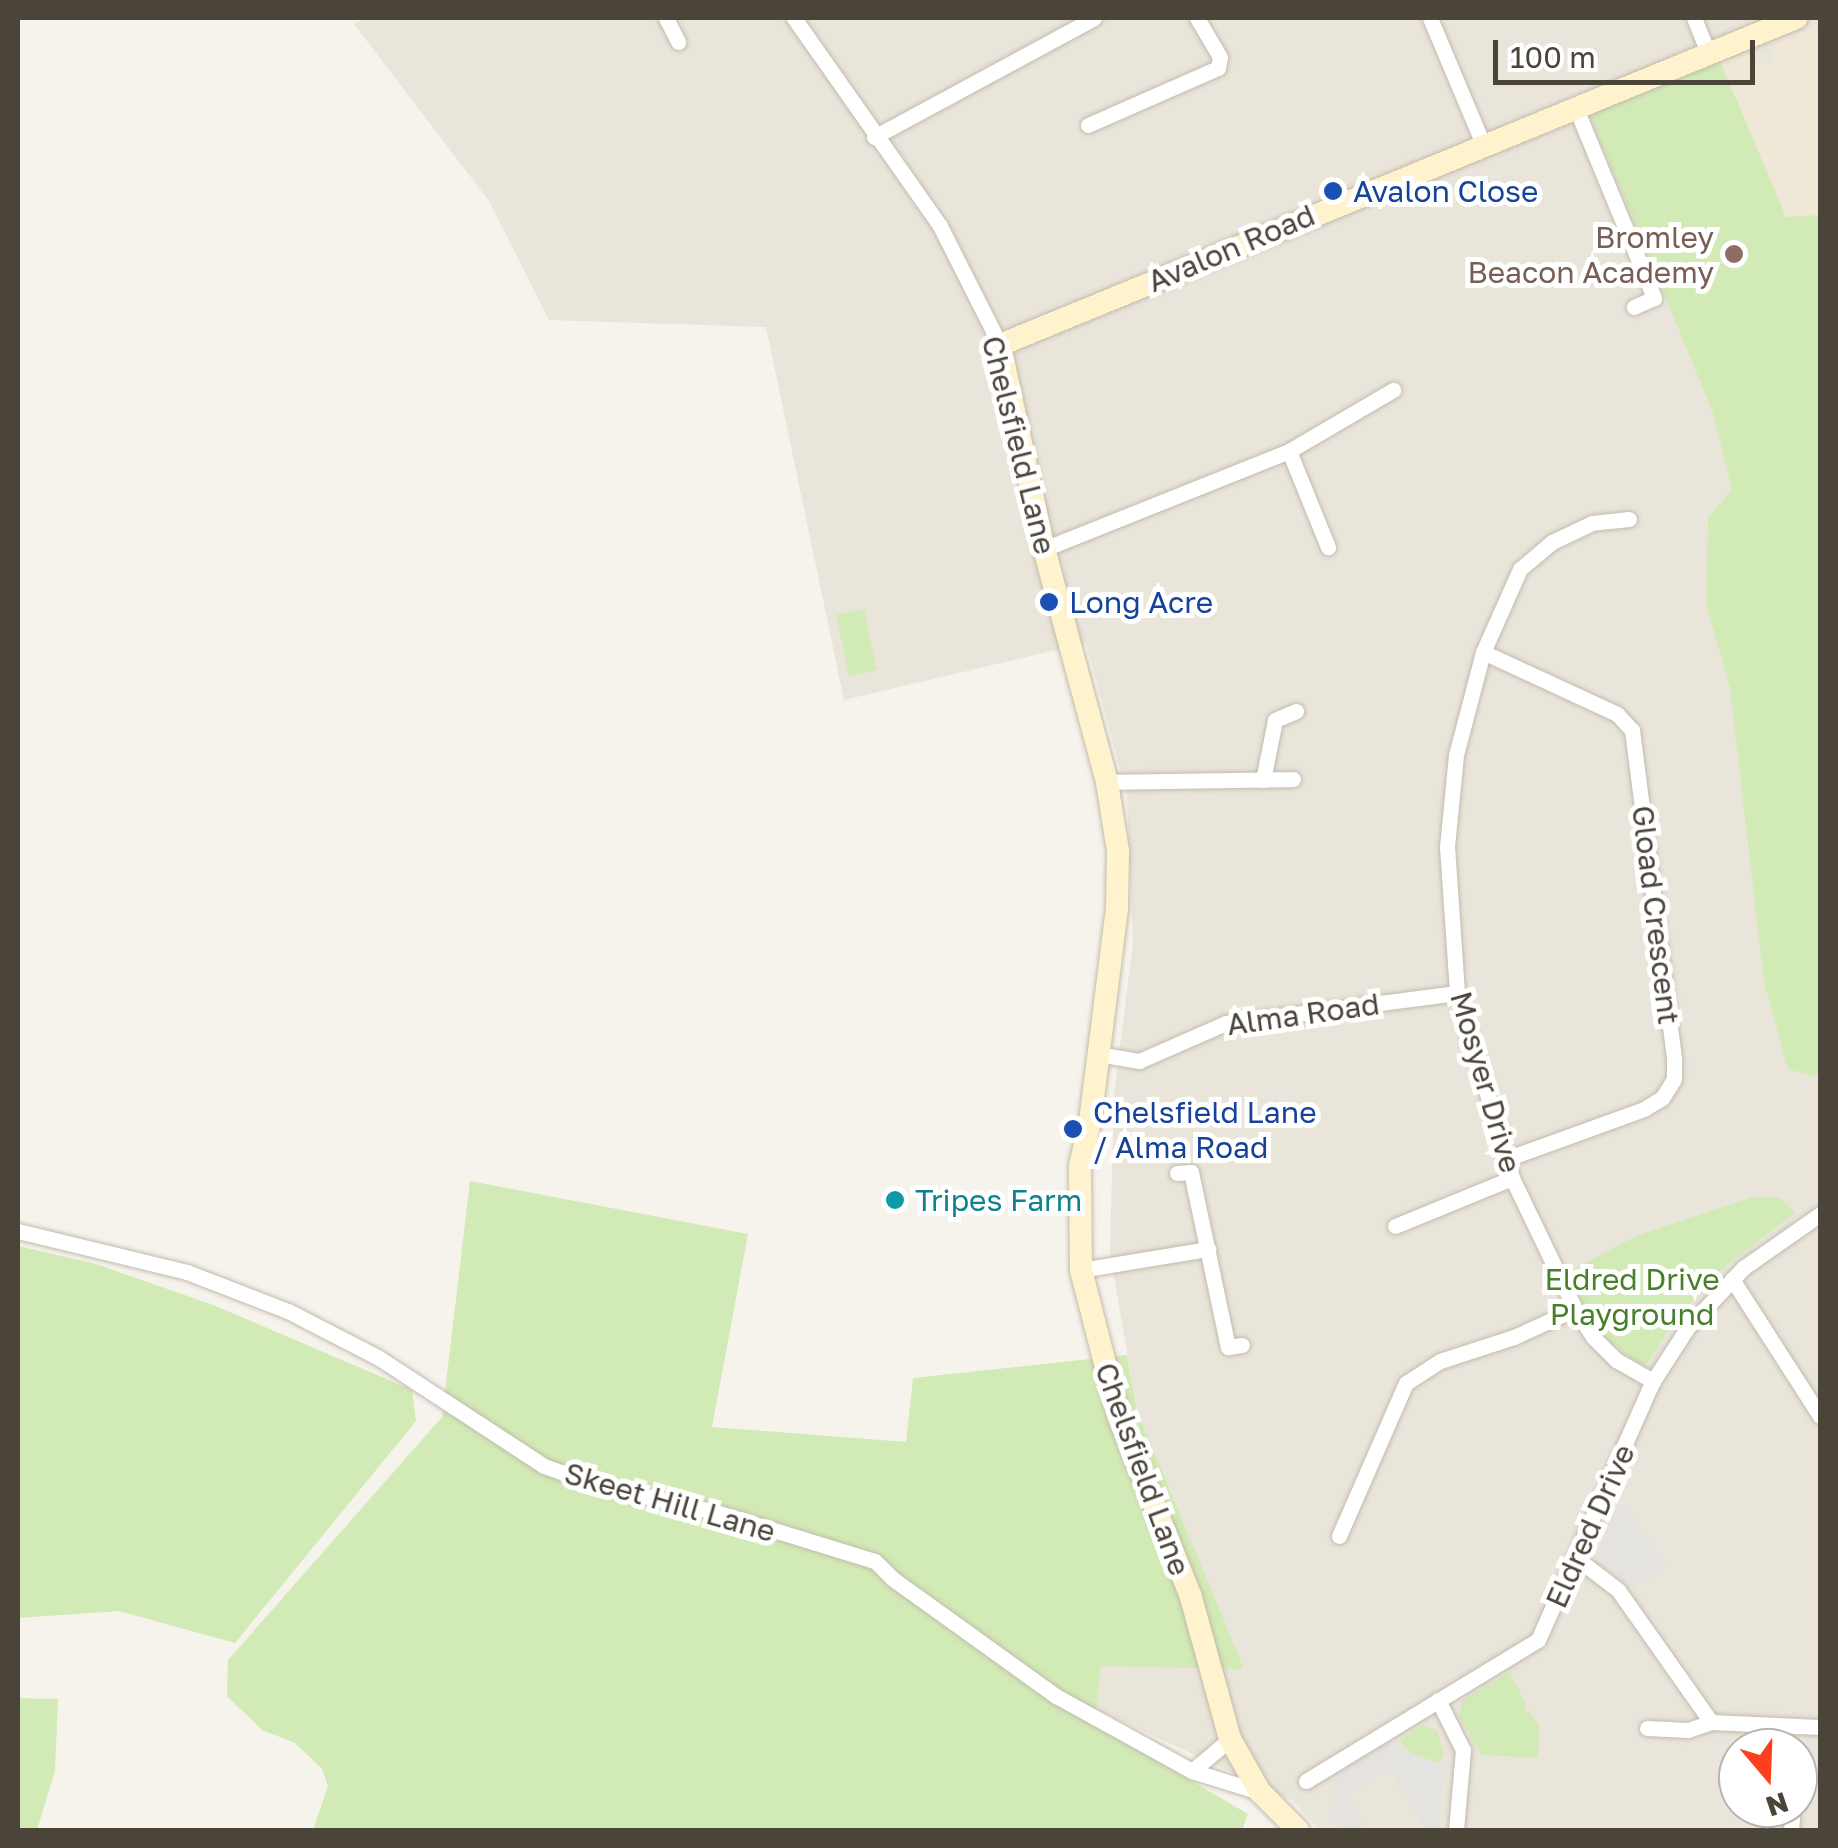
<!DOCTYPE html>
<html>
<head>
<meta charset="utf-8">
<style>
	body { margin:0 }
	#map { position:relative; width:1838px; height:1848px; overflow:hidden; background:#f6f3ec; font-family:"Golos Text",sans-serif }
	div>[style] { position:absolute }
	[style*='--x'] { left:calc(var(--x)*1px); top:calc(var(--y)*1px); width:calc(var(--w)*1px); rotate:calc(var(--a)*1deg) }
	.residential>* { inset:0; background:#eae5da }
	.education>* { inset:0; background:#efe8d6 }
	.green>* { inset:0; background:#d2eab5 }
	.parking>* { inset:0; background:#e5e3e0 }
	.roads { filter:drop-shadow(0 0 2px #c2bbae) drop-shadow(0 0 2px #c2bbae) }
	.street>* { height:15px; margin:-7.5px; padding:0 7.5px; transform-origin:7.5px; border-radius:7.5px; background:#fff }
	.secondary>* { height:22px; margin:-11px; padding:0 11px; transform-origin:11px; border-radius:11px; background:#fff3cd }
	.dots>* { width:28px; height:28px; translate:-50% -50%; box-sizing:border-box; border:5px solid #fff; border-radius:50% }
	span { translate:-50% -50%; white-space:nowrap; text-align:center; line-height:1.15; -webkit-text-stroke:10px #fff; paint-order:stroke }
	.transit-label { font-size:30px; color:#164399 }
	.left { translate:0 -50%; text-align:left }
	.education-label { font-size:30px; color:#785e54 }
	.right { translate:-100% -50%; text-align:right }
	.street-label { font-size:30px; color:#4b4439 }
	.culture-label { font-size:30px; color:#0d838f }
	.park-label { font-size:30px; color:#4a7f2a }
	.frame { position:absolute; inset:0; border:20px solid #4b4439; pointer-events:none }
	.north { position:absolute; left:1718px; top:1728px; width:100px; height:100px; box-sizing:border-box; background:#fff; border:2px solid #b7b4b0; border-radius:50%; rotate:161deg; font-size:28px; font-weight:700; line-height:40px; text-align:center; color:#4b4439 }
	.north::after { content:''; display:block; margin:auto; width:35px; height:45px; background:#fc3f1d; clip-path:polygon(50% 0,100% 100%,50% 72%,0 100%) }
	.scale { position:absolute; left:1493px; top:40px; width:262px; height:45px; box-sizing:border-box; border:5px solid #4b4439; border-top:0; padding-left:12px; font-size:30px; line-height:35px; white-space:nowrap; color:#4b4439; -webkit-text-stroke:8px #fff; paint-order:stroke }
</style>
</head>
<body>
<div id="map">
	<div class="residential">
		<i style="clip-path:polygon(evenodd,364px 18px,1820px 18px,1820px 1830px,1319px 1830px,1293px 1801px,1096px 1709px,1101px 1666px,1243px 1668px,1137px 1410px,1110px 1253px,1114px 1094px,1133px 942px,1127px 795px,1086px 643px,844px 700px,766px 327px,549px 320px,489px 201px,354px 24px,364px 18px,1738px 1748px,1798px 1748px,1798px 1808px,1738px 1808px,1738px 1748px)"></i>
	</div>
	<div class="education">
		<i style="clip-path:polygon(1820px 27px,1820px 395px,1589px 112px,1745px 51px,1760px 66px,1774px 62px,1775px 39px)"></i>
	</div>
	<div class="green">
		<i style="clip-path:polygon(1720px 61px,1786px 217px,1820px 215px,1820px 1070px,1815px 1077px,1788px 1069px,1764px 982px,1730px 688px,1706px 604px,1708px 518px,1732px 490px,1712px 410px,1589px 112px)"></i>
		<i style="clip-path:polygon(864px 609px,877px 670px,849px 676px,836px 615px)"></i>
		<i style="clip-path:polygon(470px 1181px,748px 1234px,712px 1427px,906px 1442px,913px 1378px,1127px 1355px,1137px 1410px,1244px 1669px,1101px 1666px,1096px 1709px,1099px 1727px,1248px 1814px,1242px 1830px,313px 1830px,328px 1786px,322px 1769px,295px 1743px,262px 1730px,227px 1696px,228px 1660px,442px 1417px)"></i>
		<i style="clip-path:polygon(1752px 1197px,1780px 1197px,1795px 1213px,1730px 1262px,1675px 1320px,1644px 1368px,1593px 1328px,1563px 1275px,1636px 1236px)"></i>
		<i style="clip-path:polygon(18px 1246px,96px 1264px,216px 1306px,412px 1390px,416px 1421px,235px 1643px,119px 1611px,18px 1618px)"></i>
		<i style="clip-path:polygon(1510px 1672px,1527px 1706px,1523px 1713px,1529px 1710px,1539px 1725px,1538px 1758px,1482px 1755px,1459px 1716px,1462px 1701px)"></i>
		<i style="clip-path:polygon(18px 1698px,58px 1699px,55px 1771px,37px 1830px,18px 1830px)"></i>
		<i style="clip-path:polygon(1421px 1726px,1437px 1730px,1444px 1756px,1437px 1763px,1409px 1752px,1400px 1741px)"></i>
	</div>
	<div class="parking">
		<i style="clip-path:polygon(1625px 1503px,1667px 1566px,1631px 1590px,1598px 1554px,1614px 1510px)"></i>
		<i style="clip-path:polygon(1385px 1745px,1442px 1764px,1439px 1830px,1426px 1830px,1389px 1769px,1348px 1793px,1365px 1825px,1357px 1830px,1340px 1830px,1327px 1810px,1339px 1801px,1333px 1790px,1337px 1774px)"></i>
	</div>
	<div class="roads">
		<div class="street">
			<i style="--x:666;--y:18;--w:27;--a:63"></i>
			<i style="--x:794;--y:18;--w:254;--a:54.9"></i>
			<i style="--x:940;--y:226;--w:133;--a:63.2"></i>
			<i style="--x:1430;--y:18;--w:137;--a:67.2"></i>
			<i style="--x:1694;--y:18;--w:35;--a:68"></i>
			<i style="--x:1575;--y:106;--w:208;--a:67.6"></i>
			<i style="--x:1654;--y:298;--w:22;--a:156"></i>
			<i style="--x:1088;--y:125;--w:142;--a:-23.7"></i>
			<i style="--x:1218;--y:68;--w:11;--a:-80"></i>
			<i style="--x:1220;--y:57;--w:45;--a:-120.5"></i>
			<i style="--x:874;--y:137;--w:250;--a:-28.4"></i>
			<i style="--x:1289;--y:451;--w:104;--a:67.9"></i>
			<i style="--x:1629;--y:519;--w:37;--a:174"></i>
			<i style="--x:1592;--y:523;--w:44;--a:154.6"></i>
			<i style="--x:1552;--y:542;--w:42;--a:139.8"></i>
			<i style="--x:1520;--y:569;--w:91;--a:114"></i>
			<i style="--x:1483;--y:652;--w:106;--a:104.7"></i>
			<i style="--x:1456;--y:755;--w:91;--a:95.6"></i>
			<i style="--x:1447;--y:846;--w:147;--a:86.1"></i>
			<i style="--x:1457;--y:993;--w:193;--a:73.4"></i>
			<i style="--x:1512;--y:1178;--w:145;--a:64.3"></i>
			<i style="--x:1575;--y:1309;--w:35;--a:57"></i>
			<i style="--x:1594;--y:1338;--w:31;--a:45"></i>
			<i style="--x:1616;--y:1360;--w:43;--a:29.6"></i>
			<i style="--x:1044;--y:549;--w:264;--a:-21.8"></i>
			<i style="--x:1289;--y:451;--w:121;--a:-30.4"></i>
			<i style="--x:1483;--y:652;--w:148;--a:24.8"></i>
			<i style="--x:1617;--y:714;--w:22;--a:47"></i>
			<i style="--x:1632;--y:730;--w:333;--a:82.7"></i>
			<i style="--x:1674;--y:1060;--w:19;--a:90"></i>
			<i style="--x:1674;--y:1079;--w:22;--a:122"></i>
			<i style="--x:1662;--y:1098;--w:21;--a:149"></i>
			<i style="--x:1644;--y:1109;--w:147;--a:160.1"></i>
			<i style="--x:1263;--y:780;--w:61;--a:-78.7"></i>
			<i style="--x:1275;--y:720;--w:23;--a:-23"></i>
			<i style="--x:1107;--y:782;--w:186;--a:-0.9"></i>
			<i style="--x:1098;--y:1054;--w:42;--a:9.7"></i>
			<i style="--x:1139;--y:1061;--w:95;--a:-23.6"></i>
			<i style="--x:1226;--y:1023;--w:233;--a:-7.4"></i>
			<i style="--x:1177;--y:1173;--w:14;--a:-4"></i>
			<i style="--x:1191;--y:1172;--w:179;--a:78.1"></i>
			<i style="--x:1228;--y:1347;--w:14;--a:-8"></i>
			<i style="--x:1395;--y:1226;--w:126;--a:-22.3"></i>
			<i style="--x:18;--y:1231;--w:174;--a:13.6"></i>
			<i style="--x:187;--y:1272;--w:108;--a:21.1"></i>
			<i style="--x:288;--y:1311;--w:102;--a:27.3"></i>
			<i style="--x:379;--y:1358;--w:197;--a:33.2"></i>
			<i style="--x:544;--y:1466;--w:59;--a:19.7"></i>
			<i style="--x:600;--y:1486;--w:115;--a:12.6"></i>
			<i style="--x:712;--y:1511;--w:170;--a:17.1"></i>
			<i style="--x:875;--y:1561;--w:25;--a:45"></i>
			<i style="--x:893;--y:1579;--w:201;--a:35.7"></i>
			<i style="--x:1056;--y:1696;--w:155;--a:28.9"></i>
			<i style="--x:1192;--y:1771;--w:71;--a:17.2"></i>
			<i style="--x:1081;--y:1270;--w:129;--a:-9.4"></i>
			<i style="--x:1732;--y:1279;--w:163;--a:57.3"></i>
			<i style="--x:1339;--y:1536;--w:167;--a:-66.4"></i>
			<i style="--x:1406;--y:1383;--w:40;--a:-32.9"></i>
			<i style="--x:1440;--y:1361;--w:78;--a:-18"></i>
			<i style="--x:1514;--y:1337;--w:67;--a:-24.7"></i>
			<i style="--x:1575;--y:1557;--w:54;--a:37.5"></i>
			<i style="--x:1618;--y:1590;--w:161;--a:54.8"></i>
			<i style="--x:1711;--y:1722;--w:109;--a:2.6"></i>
			<i style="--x:1438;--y:1700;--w:56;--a:63.4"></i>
			<i style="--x:1463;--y:1750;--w:80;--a:95"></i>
			<i style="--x:1647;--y:1728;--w:41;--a:2.8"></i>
			<i style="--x:1688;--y:1730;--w:24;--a:-19"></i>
			<i style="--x:1192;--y:1771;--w:50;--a:-40.1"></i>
			<i style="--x:1306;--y:1781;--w:271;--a:-31.3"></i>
			<i style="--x:1538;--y:1640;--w:283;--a:-66.1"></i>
			<i style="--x:1653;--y:1381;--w:64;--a:-57.1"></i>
			<i style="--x:1688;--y:1327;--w:81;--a:-47"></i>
			<i style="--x:1743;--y:1268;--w:94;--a:-35"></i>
			<i style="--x:1791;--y:1830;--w:12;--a:-85"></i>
		</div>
		<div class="secondary">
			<i style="--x:1298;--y:1830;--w:54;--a:-135"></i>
			<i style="--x:1260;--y:1792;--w:61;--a:-119.5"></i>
			<i style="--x:1230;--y:1739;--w:147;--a:-105.4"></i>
			<i style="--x:1191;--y:1597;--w:193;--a:-111.9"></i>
			<i style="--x:1119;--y:1418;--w:153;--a:-104.4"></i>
			<i style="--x:1081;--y:1270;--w:104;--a:-90.6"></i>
			<i style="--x:1080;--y:1166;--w:45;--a:-77.2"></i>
			<i style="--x:1090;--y:1122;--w:215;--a:-82.8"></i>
			<i style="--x:1117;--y:909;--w:58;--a:-89"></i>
			<i style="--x:1118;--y:851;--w:70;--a:-99.1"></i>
			<i style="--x:1107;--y:782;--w:241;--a:-105.1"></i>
			<i style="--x:1044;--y:549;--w:209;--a:-102.2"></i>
			<i style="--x:1000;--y:345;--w:861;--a:-22.33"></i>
		</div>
	</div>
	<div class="dots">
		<i style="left:1333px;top:191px;background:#1a4fb4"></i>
		<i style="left:1734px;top:254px;background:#8d6e63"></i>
		<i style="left:1049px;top:602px;background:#1a4fb4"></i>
		<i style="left:1073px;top:1129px;background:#1a4fb4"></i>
		<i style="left:895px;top:1200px;background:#0f9aa8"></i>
	</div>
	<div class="transit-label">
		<span class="left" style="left:1353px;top:191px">Avalon Close</span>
		<span class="left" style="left:1069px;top:602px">Long Acre</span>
		<span class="left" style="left:1093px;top:1129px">Chelsfield Lane<br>/ Alma Road</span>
	</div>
	<div class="education-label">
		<span class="right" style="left:1714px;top:254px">Bromley<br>Beacon Academy</span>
	</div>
	<div class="street-label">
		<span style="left:1231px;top:248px;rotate:-23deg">Avalon Road</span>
		<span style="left:1019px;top:445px;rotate:76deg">Chelsfield Lane</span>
		<span style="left:1656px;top:915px;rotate:83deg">Gload Crescent</span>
		<span style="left:1303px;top:1014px;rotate:-8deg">Alma Road</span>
		<span style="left:1486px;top:1082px;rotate:74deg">Mosyer Drive</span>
		<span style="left:1143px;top:1469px;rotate:70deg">Chelsfield Lane</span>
		<span style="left:670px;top:1502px;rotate:16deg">Skeet Hill Lane</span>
		<span style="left:1590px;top:1526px;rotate:-66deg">Eldred Drive</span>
	</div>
	<div class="culture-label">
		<span class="left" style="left:915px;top:1200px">Tripes Farm</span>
	</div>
	<div class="park-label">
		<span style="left:1632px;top:1296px">Eldred Drive<br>Playground</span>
	</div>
	<div class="frame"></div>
	<div class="north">N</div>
	<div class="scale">100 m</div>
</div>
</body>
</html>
